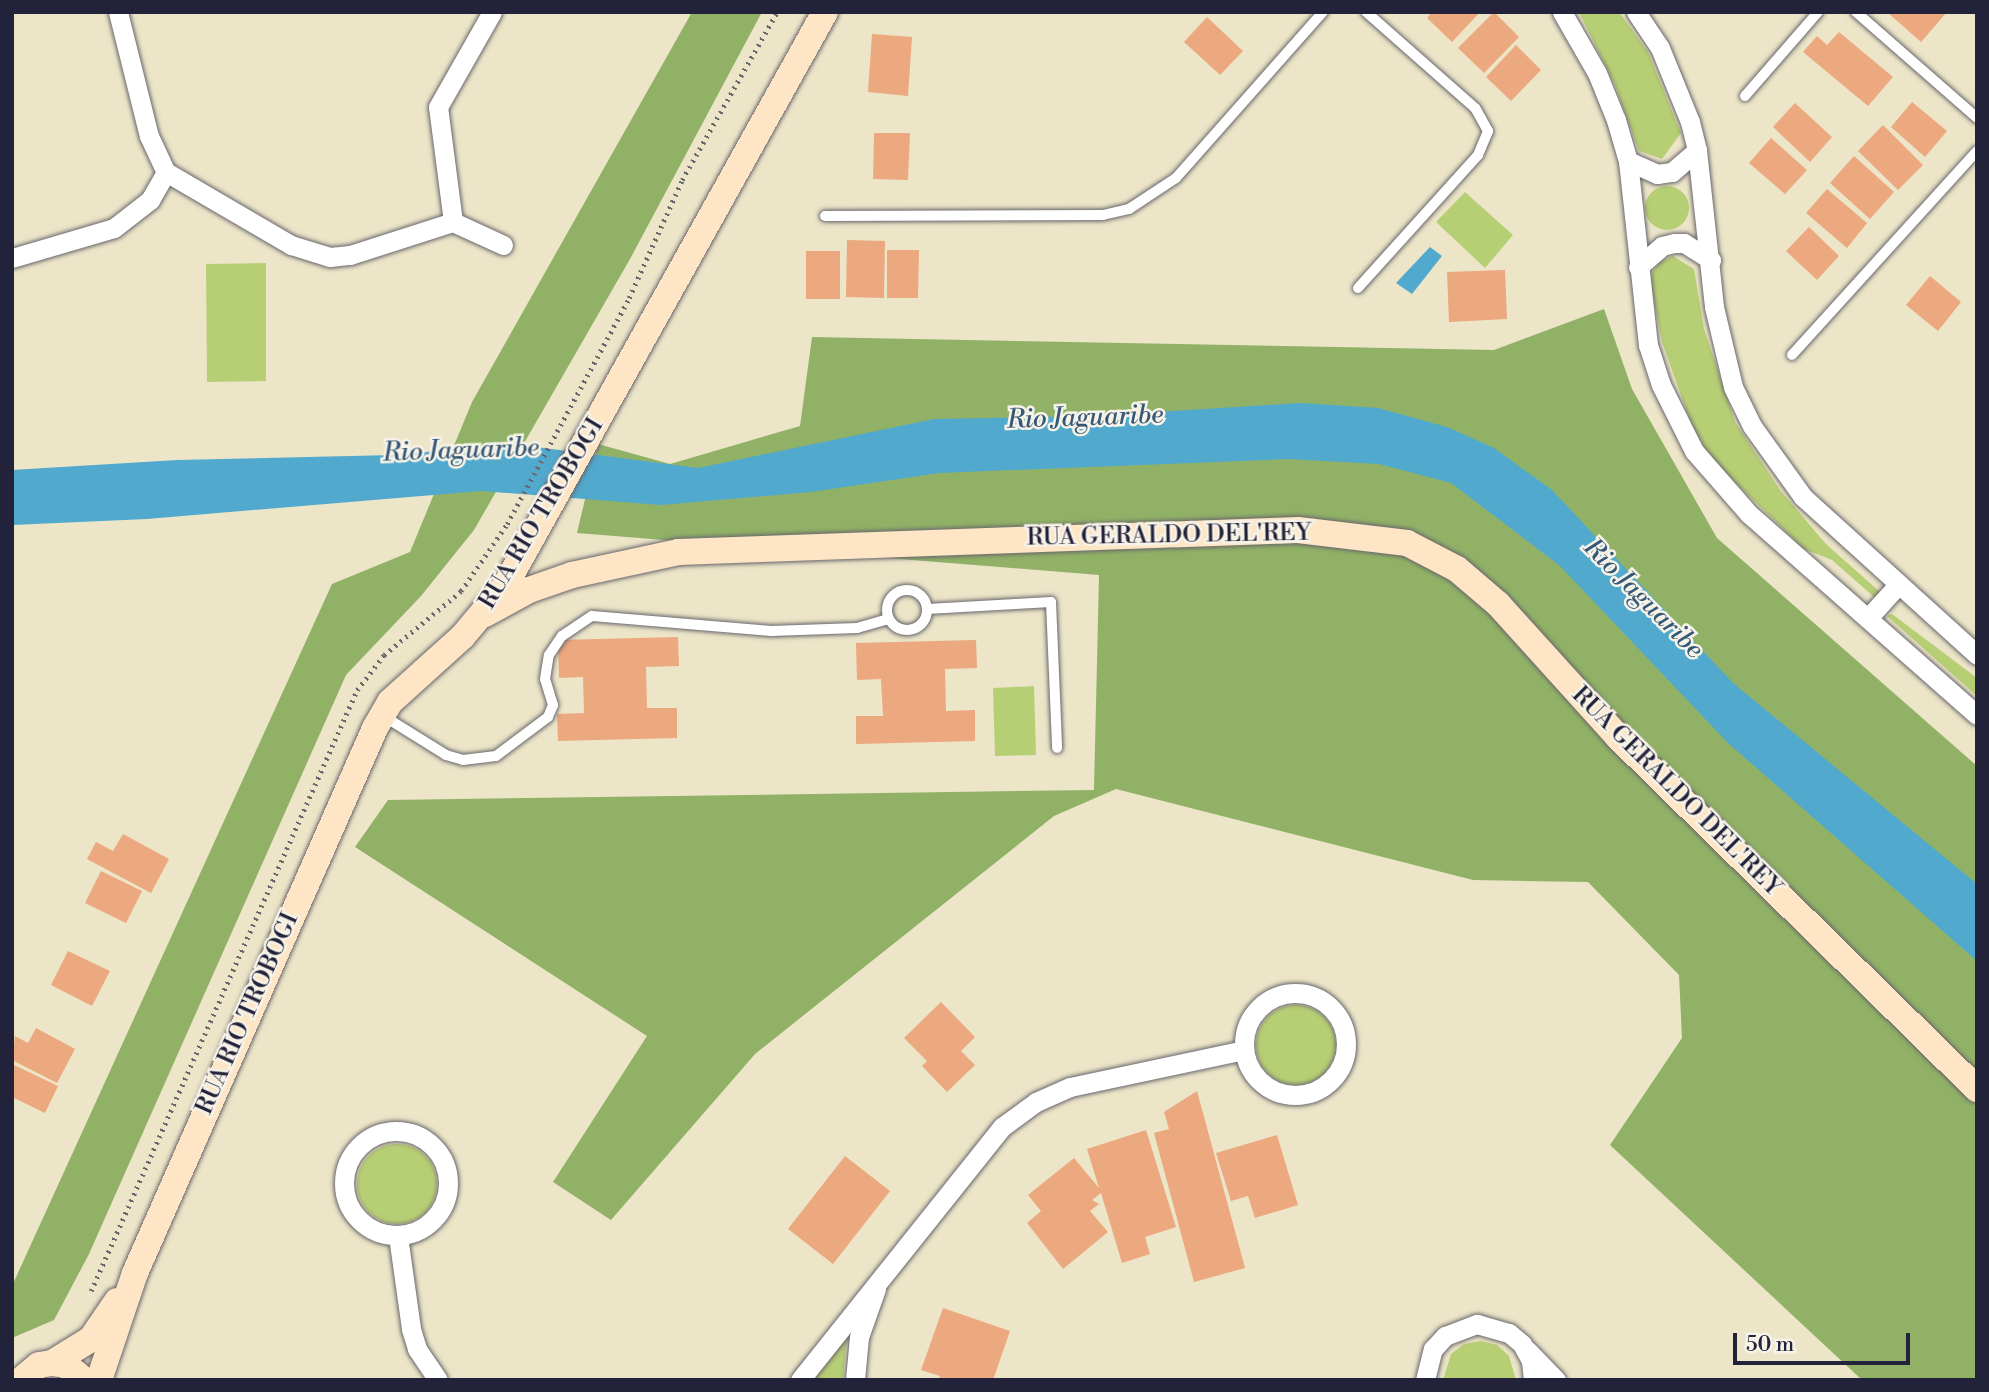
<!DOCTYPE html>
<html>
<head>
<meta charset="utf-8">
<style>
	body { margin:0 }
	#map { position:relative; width:1989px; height:1392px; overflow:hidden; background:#ece5c8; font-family:"Libre Bodoni",serif }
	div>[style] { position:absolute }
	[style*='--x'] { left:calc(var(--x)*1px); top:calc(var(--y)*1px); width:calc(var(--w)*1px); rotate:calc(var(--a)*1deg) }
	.green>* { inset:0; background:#b7cf74 }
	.round { border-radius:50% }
	.forest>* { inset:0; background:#91b266 }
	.water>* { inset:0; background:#51a9ce }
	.building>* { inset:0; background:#eca87e }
	.path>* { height:4.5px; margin-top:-2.25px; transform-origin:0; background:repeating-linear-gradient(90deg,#69666c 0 2px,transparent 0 7px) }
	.roads { filter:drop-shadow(0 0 2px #69666c) drop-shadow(0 0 2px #69666c) }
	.service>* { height:10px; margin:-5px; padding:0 5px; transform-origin:5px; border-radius:5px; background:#fff }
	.service>.ring { margin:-5px; padding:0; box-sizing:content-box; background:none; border:10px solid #fff; border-radius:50% }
	.minor>* { height:19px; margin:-9.5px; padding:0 9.5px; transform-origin:9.5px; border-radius:9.5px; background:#fff }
	.minor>.ring { margin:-9.5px; padding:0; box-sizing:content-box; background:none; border:19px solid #fff; border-radius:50% }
	.secondary>* { height:26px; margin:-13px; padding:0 13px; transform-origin:13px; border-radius:13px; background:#fde5c5 }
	span { translate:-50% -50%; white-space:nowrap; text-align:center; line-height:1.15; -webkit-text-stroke:5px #f7f3e8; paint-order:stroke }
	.street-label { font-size:24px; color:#22223b }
	.water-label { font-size:26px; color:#355876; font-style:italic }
	.frame { position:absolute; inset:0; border:14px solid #22223b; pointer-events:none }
	.scale { position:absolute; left:1733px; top:1333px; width:177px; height:32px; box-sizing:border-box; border:4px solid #22223b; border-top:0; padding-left:9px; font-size:21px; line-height:24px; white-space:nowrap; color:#22223b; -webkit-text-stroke:5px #f7f3e8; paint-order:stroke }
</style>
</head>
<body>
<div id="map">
	<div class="green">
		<i style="clip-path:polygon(1579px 12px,1619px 12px,1648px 52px,1681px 133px,1662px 159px,1639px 151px,1615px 85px)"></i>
		<i class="round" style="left:1645px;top:186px;width:44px;height:44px"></i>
		<i style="clip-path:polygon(1465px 192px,1513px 235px,1485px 268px,1436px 222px)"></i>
		<i style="clip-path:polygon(1673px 256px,1694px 269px,1704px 329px,1735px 422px,1780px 490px,1826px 544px,1880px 592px,1874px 597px,1832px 560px,1804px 549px,1713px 461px,1692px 426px,1662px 342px,1651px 286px,1652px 273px,1660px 262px)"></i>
		<i style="clip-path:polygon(266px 263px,266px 381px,207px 382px,206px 264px)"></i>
		<i style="clip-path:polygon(1892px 614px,1977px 678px,1977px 696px,1887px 616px)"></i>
		<i style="clip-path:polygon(1034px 686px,1036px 755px,995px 756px,993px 688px)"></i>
		<i class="round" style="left:1256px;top:1005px;width:80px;height:80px"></i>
		<i class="round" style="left:357px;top:1144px;width:80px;height:80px"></i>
		<i style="clip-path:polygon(847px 1332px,843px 1380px,811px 1380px)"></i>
		<i style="clip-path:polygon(1481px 1341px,1497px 1345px,1509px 1356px,1516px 1380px,1443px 1380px,1451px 1354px,1464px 1344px)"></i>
	</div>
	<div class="forest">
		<i style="clip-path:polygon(692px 12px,762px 12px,630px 259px,474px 530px,421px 596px,346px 675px,89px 1254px,54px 1320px,12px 1338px,12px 1286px,332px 584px,410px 552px,472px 402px)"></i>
		<i style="clip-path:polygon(1604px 309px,1632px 389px,1717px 538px,1977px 766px,1977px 1380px,1862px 1380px,1610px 1145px,1682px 1038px,1679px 975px,1588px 882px,1473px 880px,1116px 789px,1054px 816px,755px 1054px,611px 1220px,553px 1182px,647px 1036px,355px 847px,388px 800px,1094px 790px,1099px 575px,577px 533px,598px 444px,670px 464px,800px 426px,812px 337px,1494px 350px)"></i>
	</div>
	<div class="water">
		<i style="clip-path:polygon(1430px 247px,1442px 256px,1412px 294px,1396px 283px)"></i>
		<i style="clip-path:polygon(1301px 403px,1378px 408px,1447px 427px,1494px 448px,1552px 490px,1733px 683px,1977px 884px,1977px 961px,1728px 743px,1559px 565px,1451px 483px,1379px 464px,1288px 459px,939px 473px,811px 492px,661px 505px,481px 491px,147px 519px,12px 525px,12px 470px,177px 460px,394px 455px,513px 444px,698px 468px,934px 419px,1092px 416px)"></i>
	</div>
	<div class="building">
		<i style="clip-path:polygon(1432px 12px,1480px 12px,1452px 42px,1427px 18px)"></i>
		<i style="clip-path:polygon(1494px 12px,1519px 37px,1484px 73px,1458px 48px)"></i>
		<i style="clip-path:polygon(1887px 12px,1947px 12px,1921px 42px)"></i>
		<i style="clip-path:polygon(1207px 17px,1243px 51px,1220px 75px,1184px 42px)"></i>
		<i style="clip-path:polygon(1839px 32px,1893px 77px,1868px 106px,1803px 52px,1817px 36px,1827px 45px)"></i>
		<i style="clip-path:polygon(872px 34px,912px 37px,908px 96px,868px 92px)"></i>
		<i style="clip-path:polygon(1516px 45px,1541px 70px,1511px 101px,1486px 77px)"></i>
		<i style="clip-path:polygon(1912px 102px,1947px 131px,1925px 157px,1891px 127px)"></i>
		<i style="clip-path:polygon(1795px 103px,1832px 137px,1810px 162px,1773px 127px)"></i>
		<i style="clip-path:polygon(1883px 125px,1923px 165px,1898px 190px,1858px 151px)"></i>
		<i style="clip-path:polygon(874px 133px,910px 133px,908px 180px,873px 179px)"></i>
		<i style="clip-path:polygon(1771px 138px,1807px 170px,1785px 194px,1749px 163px)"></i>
		<i style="clip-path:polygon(1854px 156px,1894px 192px,1870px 219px,1830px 183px)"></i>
		<i style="clip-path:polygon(1827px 189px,1867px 223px,1847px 248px,1806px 213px)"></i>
		<i style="clip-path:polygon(1809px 227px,1839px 256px,1817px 280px,1786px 251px)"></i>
		<i style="clip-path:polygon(847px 240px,885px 241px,884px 298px,846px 297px)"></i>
		<i style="clip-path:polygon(887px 250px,919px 250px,918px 298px,887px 298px)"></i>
		<i style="clip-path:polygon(806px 251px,840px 251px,840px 299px,806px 299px)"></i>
		<i style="clip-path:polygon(1505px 270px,1507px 319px,1449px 322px,1447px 272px)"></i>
		<i style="clip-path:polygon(1930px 276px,1961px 302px,1938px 331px,1906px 305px)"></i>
		<i style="clip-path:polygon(678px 637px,679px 666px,646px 667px,647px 708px,677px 708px,677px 738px,558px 741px,557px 714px,584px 713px,583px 677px,559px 678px,558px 640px)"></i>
		<i style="clip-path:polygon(976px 640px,977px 668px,945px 669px,946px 711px,975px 710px,975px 741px,856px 744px,856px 716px,883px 716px,881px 679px,857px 680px,856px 643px)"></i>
		<i style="clip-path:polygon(123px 834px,169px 859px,151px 893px,87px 859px,96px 842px,113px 851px)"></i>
		<i style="clip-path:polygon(101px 871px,142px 891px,126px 923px,85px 903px)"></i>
		<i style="clip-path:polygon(68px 951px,110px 971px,92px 1006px,51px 985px)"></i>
		<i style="clip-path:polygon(941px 1002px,975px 1037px,961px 1051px,975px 1065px,947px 1092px,922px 1066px,927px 1061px,904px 1038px)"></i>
		<i style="clip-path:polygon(36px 1028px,75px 1049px,57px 1083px,12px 1060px,15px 1036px,28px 1043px)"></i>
		<i style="clip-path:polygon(14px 1065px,58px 1086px,45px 1113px,12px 1097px)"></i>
		<i style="clip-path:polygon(1197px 1091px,1245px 1268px,1194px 1282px,1154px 1133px,1169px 1129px,1164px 1112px)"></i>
		<i style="clip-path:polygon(1146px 1130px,1176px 1227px,1145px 1237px,1150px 1254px,1122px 1263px,1101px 1193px,1092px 1200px,1099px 1204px,1090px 1211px,1108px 1232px,1063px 1269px,1027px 1223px,1041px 1211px,1028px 1195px,1074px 1158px,1099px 1188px,1087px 1149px)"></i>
		<i style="clip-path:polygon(1277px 1135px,1298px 1205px,1255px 1218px,1248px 1196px,1231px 1201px,1216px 1153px)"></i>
		<i style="clip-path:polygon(845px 1156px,890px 1191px,833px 1264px,788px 1229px)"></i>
		<i style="clip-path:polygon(943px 1308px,1010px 1331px,993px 1380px,938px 1380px,940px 1376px,921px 1370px)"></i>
	</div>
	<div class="path">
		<i style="--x:91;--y:1291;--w:657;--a:-66.13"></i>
		<i style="--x:357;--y:690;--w:44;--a:-52.4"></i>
		<i style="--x:384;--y:655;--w:100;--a:-39.7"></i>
		<i style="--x:461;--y:591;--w:81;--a:-55.5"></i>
		<i style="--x:507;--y:524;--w:257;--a:-61.6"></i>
		<i style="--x:629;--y:298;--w:129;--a:-65.8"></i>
		<i style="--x:682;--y:180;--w:193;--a:-60.5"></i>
	</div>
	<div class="roads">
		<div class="service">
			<i style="--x:1856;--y:12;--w:161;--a:41.2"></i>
			<i style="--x:1745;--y:96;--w:111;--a:-49"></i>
			<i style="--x:825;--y:216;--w:278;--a:-0.2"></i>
			<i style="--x:1103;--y:215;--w:27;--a:-13"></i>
			<i style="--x:1129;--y:209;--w:56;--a:-33.4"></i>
			<i style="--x:1176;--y:178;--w:222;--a:-48.5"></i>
			<i style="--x:1358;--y:288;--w:179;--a:-47.9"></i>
			<i style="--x:1478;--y:155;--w:26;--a:-67"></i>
			<i style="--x:1488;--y:131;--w:26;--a:-119"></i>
			<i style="--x:1475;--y:108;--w:145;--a:-138.6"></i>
			<i style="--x:1792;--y:355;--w:275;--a:-47.8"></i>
			<i class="ring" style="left:887px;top:590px;width:30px;height:30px"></i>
			<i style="--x:927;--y:609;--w:124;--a:-3.2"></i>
			<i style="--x:1051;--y:602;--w:146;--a:87.6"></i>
			<i style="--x:385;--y:717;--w:72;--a:31.9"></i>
			<i style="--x:446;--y:755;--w:18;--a:16"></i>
			<i style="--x:463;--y:760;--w:33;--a:-7"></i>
			<i style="--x:496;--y:756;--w:65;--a:-36.9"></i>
			<i style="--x:548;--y:717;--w:13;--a:-67"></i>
			<i style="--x:553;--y:705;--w:27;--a:-107"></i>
			<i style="--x:545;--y:679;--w:24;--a:-81"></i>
			<i style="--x:549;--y:655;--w:23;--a:-56"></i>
			<i style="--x:562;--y:636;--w:36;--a:-34"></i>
			<i style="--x:592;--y:616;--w:180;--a:4.8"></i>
			<i style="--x:771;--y:631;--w:86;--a:-2"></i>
			<i style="--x:857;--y:628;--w:33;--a:-16"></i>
		</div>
		<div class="minor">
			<i style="--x:118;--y:12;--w:128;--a:76"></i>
			<i style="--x:149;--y:136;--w:40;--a:65"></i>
			<i style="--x:166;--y:172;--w:145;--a:30.3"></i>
			<i style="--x:291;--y:245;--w:41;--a:17.1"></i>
			<i style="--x:330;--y:257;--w:20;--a:-6"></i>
			<i style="--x:350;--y:255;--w:108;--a:-17.8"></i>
			<i style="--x:453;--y:222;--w:116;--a:-97.4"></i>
			<i style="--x:438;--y:107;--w:109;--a:-60.4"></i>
			<i style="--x:1562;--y:12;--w:70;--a:60.2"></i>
			<i style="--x:1597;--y:73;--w:51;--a:68"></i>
			<i style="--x:1616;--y:120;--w:43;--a:73.7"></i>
			<i style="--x:1628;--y:161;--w:185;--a:83.8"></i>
			<i style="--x:1648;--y:345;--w:42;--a:72"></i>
			<i style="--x:1661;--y:385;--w:74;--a:63.4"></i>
			<i style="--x:1694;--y:451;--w:84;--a:48.9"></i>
			<i style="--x:1749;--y:514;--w:304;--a:41.4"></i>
			<i style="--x:1636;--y:12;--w:43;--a:56.3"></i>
			<i style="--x:1660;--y:48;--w:80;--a:67.9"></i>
			<i style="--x:1690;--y:122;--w:29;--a:76"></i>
			<i style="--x:1697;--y:150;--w:158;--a:83.8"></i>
			<i style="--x:1714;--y:307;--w:82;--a:76.6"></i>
			<i style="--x:1733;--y:387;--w:43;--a:64"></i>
			<i style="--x:1752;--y:426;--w:87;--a:54.3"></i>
			<i style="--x:1803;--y:497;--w:235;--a:42.2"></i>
			<i style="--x:1628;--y:161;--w:32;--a:24"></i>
			<i style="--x:1657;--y:174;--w:15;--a:-8"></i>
			<i style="--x:1672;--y:172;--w:33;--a:-41"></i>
			<i style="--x:453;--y:222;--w:55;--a:24.7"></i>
			<i style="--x:12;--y:258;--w:106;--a:-16.4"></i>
			<i style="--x:114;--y:228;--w:46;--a:-37.9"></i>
			<i style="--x:150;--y:200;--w:32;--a:-60"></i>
			<i style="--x:1638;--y:267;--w:32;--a:-41"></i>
			<i style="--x:1662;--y:246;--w:12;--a:-14"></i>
			<i style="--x:1674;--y:243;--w:10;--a:0"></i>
			<i style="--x:1684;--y:243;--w:32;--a:32"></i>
			<i style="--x:1868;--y:618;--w:43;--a:-47.8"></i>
			<i class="ring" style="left:1244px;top:993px;width:83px;height:83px"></i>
			<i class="ring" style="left:344px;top:1131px;width:85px;height:85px"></i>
			<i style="--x:398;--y:1236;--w:94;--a:82"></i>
			<i style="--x:411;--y:1329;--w:21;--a:73"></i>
			<i style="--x:417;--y:1349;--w:37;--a:56"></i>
			<i style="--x:1527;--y:1350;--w:42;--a:46"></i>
			<i style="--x:800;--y:1380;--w:324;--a:-51.4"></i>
			<i style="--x:1002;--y:1127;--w:42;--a:-36.3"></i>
			<i style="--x:1036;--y:1102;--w:37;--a:-24"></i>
			<i style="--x:1070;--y:1087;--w:178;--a:-12"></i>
			<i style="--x:855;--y:1380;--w:43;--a:-84.7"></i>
			<i style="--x:859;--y:1337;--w:51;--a:-70.5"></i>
			<i style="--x:1425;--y:1380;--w:32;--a:-76"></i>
			<i style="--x:1433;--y:1349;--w:18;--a:-47"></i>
			<i style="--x:1445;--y:1336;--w:34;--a:-21"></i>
			<i style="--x:1477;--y:1324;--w:33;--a:16"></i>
			<i style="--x:1509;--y:1333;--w:17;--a:40"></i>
			<i style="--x:1522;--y:1344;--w:19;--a:62"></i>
			<i style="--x:1531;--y:1361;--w:19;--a:84"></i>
		</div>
		<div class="secondary">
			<i style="--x:485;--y:614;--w:50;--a:-28.6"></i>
			<i style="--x:529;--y:590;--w:46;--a:-19.2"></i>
			<i style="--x:572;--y:575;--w:108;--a:-12.2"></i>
			<i style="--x:678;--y:552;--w:620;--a:-2.03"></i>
			<i style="--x:1298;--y:530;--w:110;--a:6.8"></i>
			<i style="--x:1407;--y:543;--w:56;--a:27.5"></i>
			<i style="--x:1457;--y:569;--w:54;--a:40.5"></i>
			<i style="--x:1498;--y:604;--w:179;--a:47.9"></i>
			<i style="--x:1618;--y:737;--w:503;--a:44.44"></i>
			<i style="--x:52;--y:1363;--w:46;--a:-31.6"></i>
			<i style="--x:91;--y:1339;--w:46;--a:-55.6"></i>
			<i style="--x:21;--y:1380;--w:23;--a:-40"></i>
			<i style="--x:39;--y:1365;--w:13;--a:-9"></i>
			<i style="--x:52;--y:1363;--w:14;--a:8"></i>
			<i style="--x:66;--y:1365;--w:23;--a:40"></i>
			<i style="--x:99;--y:1380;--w:113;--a:-71.4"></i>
			<i style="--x:135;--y:1273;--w:596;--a:-66.23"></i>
			<i style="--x:375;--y:728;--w:30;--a:-60"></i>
			<i style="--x:390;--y:702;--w:98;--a:-42.1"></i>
			<i style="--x:463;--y:636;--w:65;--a:-50"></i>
			<i style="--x:505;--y:586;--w:657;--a:-60.86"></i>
		</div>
	</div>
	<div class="street-label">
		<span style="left:542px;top:514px;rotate:-59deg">RUA RIO TROBOGI</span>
		<span style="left:1169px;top:536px;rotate:-1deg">RUA GERALDO DEL'REY</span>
		<span style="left:1676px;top:792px;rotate:45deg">RUA GERALDO DEL'REY</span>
		<span style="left:248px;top:1014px;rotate:-66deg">RUA RIO TROBOGI</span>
	</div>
	<div class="water-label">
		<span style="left:1085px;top:418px;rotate:-2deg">Rio Jaguaribe</span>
		<span style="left:461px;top:451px;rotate:-2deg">Rio Jaguaribe</span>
		<span style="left:1643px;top:599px;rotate:45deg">Rio Jaguaribe</span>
	</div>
	<div class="frame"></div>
	<div class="scale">50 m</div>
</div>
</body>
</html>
